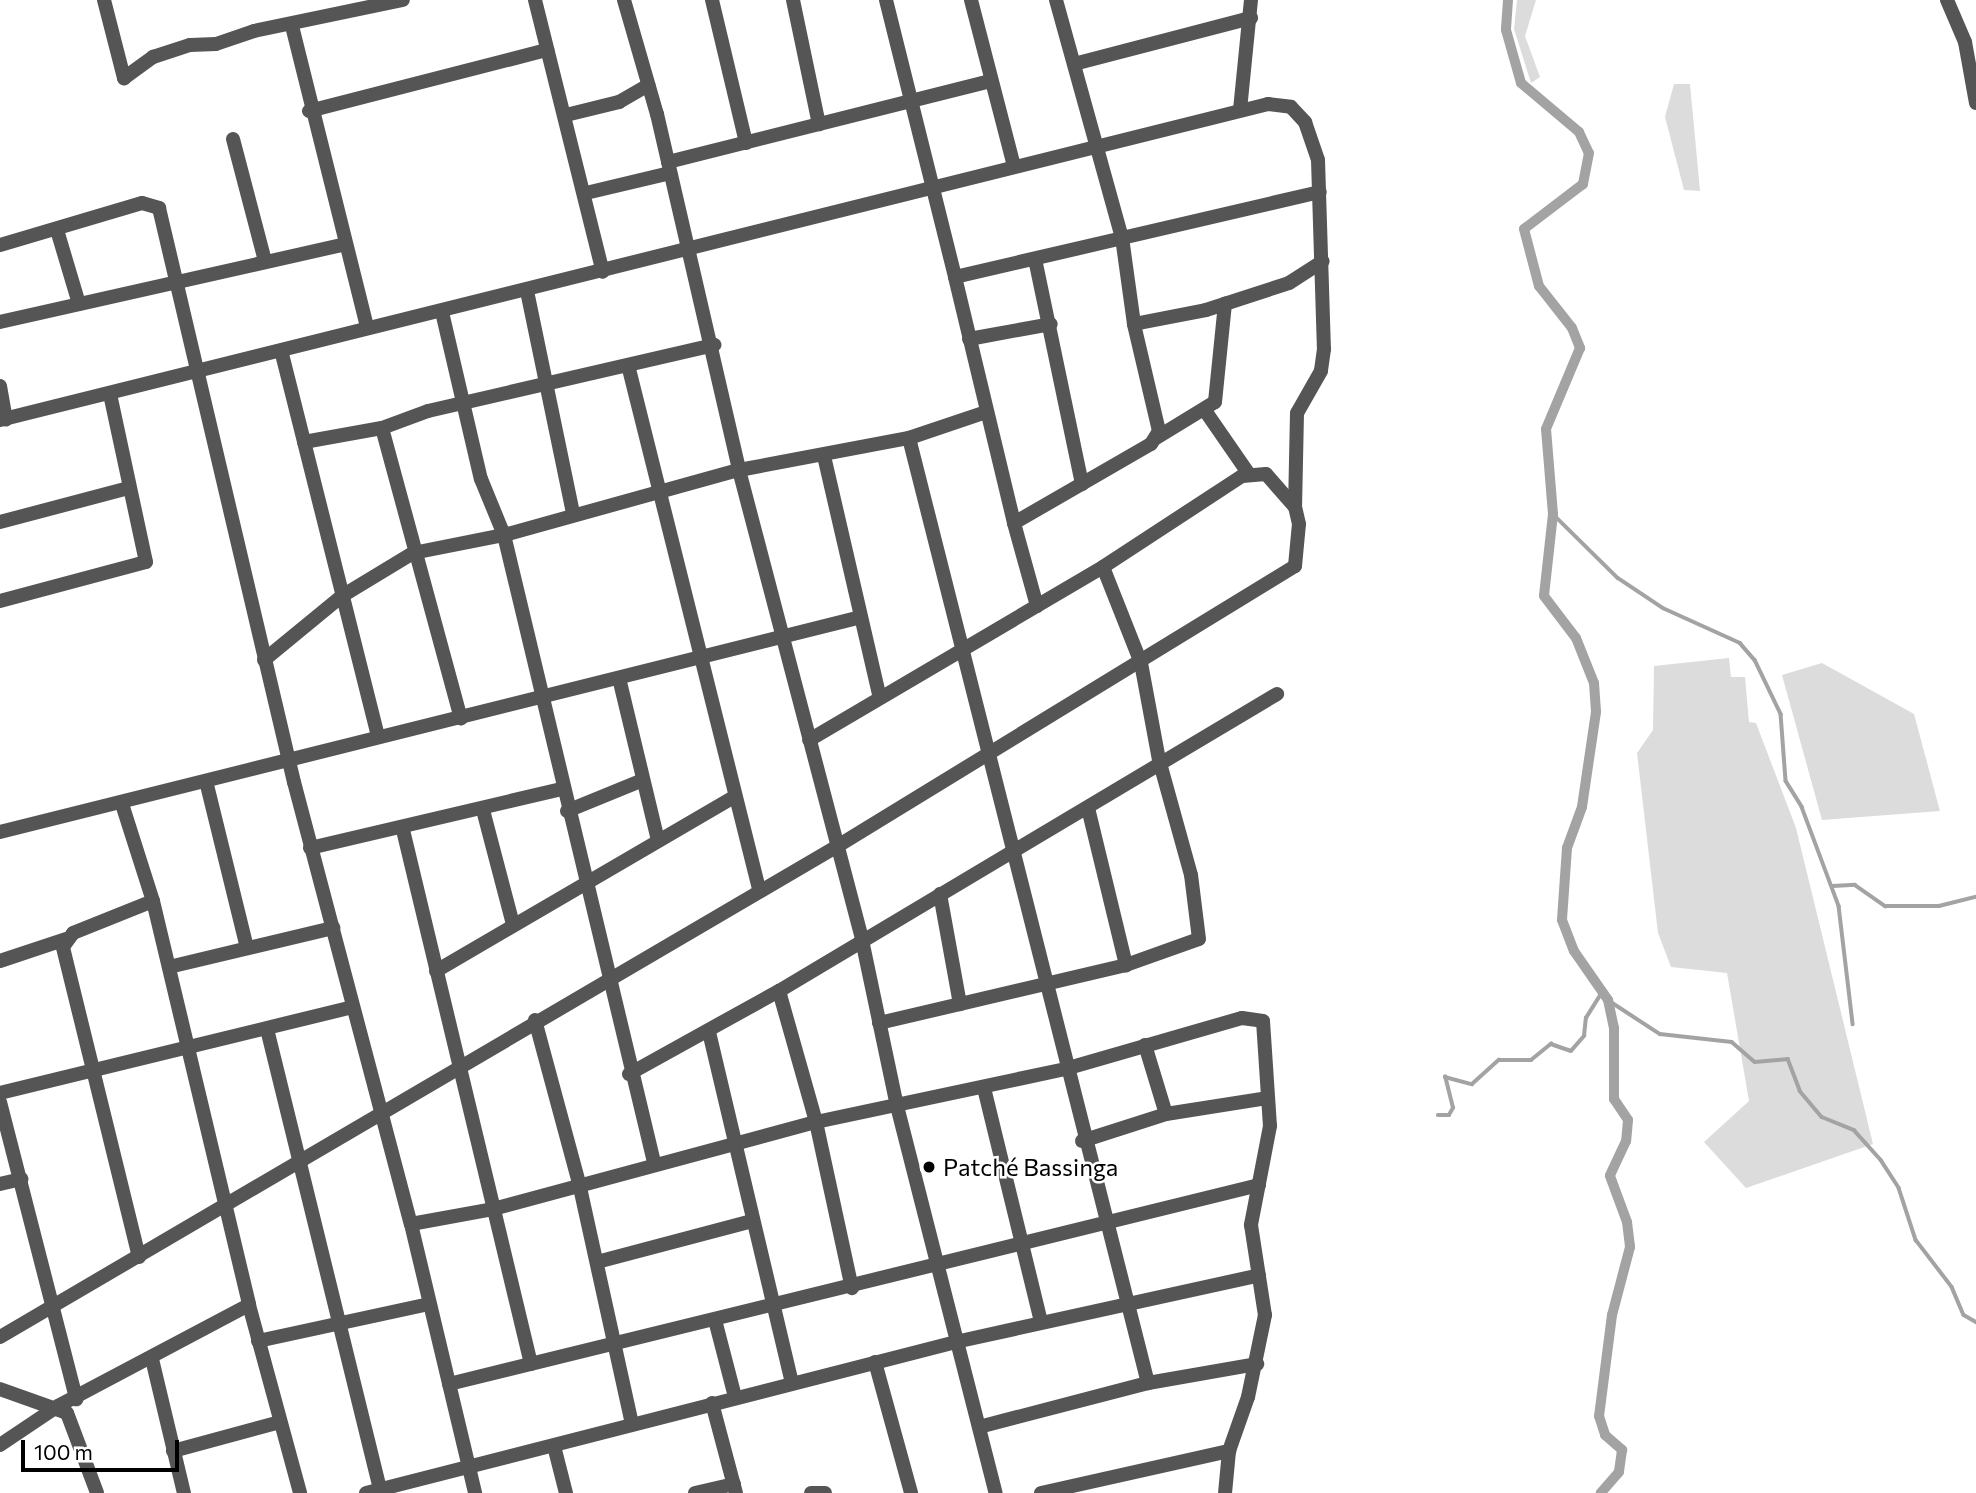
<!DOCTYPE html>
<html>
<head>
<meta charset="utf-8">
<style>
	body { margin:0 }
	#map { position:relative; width:1976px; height:1493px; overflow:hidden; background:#fff; font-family:Commissioner,sans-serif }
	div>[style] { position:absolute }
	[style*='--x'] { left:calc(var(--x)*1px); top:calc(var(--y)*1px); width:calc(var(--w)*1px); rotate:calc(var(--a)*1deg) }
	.green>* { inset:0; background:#dcdcdc }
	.stream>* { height:3.5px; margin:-1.75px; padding:0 1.75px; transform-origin:1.75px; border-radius:1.75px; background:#a3a3a3 }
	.canal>* { height:10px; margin:-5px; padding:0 5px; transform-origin:5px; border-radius:5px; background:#a3a3a3 }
	.minor>* { height:14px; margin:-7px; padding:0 7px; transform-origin:7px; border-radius:7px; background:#555 }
	.dots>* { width:19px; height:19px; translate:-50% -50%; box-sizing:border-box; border:4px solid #fff; border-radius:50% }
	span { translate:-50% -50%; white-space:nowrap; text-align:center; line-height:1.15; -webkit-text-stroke:5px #fff; paint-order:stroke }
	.poi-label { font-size:24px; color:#000 }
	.left { translate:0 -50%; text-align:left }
	.scale { position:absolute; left:21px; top:1440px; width:158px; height:32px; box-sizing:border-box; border:4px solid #000; border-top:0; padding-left:9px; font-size:21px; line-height:24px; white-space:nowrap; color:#000; -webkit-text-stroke:5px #fff; paint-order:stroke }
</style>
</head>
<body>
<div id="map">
	<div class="green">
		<i style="clip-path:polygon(1517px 0,1536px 0,1525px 36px,1540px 77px,1531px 83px,1514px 29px)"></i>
		<i style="clip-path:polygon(1674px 84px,1690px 84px,1700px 191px,1684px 190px,1665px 117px)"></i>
		<i style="clip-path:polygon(1729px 658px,1731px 677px,1745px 677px,1749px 722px,1756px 723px,1796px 828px,1873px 1144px,1746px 1188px,1704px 1142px,1749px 1101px,1727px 973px,1671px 967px,1658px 933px,1637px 753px,1653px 730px,1654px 666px)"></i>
		<i style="clip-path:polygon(1822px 663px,1914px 714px,1940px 811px,1822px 820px,1782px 675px)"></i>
	</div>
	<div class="stream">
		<i style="--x:1553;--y:514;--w:91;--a:44.6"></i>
		<i style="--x:1618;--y:578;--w:54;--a:33.7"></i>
		<i style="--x:1663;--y:608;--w:85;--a:24.4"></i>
		<i style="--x:1740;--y:643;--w:23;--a:49"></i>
		<i style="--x:1755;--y:660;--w:60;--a:64.3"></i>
		<i style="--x:1781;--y:714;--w:67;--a:85.7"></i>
		<i style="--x:1786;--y:781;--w:31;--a:58"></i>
		<i style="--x:1802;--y:807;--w:106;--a:69.5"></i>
		<i style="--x:1839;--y:906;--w:119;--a:83.2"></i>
		<i style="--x:1833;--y:886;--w:22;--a:-3"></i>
		<i style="--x:1855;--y:885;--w:37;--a:35"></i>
		<i style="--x:1885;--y:906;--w:54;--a:0"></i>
		<i style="--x:1939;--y:906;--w:38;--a:-14"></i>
		<i style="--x:1608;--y:1000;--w:62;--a:33.2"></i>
		<i style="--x:1660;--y:1034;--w:72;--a:6.3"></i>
		<i style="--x:1732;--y:1042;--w:30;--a:41"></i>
		<i style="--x:1755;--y:1062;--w:33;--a:-5"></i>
		<i style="--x:1788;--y:1059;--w:34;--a:69"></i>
		<i style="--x:1800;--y:1091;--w:34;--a:50"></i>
		<i style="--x:1822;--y:1117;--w:35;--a:22"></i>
		<i style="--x:1854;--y:1130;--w:40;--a:48"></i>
		<i style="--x:1881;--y:1160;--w:33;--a:57"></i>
		<i style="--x:1899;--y:1188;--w:55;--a:71.9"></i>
		<i style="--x:1916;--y:1240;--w:59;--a:52.5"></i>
		<i style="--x:1952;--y:1287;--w:30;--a:67"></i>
		<i style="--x:1964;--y:1315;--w:14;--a:30"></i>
		<i style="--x:1438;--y:1115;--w:11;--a:0"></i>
		<i style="--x:1449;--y:1115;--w:8;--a:-60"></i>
		<i style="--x:1453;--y:1108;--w:32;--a:-104"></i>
		<i style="--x:1445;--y:1077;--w:28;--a:15"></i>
		<i style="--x:1472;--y:1084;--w:36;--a:-42"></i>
		<i style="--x:1499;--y:1060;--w:32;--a:0"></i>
		<i style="--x:1531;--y:1060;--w:26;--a:-39"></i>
		<i style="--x:1551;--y:1044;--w:21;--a:19"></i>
		<i style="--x:1571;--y:1051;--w:20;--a:-49"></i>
		<i style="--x:1584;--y:1036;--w:18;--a:-84"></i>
		<i style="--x:1586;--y:1018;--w:31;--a:-58"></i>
	</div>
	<div class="canal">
		<i style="--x:1508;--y:0;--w:30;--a:94"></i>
		<i style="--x:1506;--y:30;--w:55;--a:74.2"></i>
		<i style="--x:1521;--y:83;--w:76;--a:40.2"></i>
		<i style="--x:1579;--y:132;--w:23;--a:65"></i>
		<i style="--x:1589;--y:153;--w:32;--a:101"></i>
		<i style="--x:1583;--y:184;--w:74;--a:142.7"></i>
		<i style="--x:1524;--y:229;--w:59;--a:75.3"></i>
		<i style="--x:1539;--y:286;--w:53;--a:51.8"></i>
		<i style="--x:1572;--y:328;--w:22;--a:68"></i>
		<i style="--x:1580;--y:348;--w:88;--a:112.8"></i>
		<i style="--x:1546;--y:429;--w:85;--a:85.3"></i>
		<i style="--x:1553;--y:514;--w:82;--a:96.3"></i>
		<i style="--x:1544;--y:596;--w:53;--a:52.7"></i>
		<i style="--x:1576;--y:638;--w:48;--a:68.2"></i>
		<i style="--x:1594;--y:683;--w:29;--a:86"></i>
		<i style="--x:1596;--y:712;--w:96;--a:98.4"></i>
		<i style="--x:1582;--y:807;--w:44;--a:110.1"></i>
		<i style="--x:1567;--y:848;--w:72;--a:94"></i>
		<i style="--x:1562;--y:920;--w:33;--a:69"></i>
		<i style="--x:1574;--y:951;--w:60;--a:55.2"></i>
		<i style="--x:1608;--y:1000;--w:29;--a:78"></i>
		<i style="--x:1614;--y:1028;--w:71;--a:90"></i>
		<i style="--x:1614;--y:1099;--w:25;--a:56"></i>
		<i style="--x:1628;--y:1120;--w:21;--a:95"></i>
		<i style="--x:1626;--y:1141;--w:38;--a:115"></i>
		<i style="--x:1610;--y:1176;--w:49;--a:69.7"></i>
		<i style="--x:1627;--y:1222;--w:25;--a:83"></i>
		<i style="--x:1630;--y:1247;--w:70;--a:104.8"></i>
		<i style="--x:1612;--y:1315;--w:102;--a:97.3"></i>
		<i style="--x:1599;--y:1416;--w:20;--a:72"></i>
		<i style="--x:1605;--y:1435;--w:23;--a:41"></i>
		<i style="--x:1622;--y:1450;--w:22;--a:98"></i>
		<i style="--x:1619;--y:1472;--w:28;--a:131"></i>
	</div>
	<div class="minor">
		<i style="--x:104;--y:0;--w:81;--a:75.6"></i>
		<i style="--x:124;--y:78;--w:36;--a:-36"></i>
		<i style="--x:153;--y:57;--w:39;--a:-18"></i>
		<i style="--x:190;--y:45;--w:26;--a:-2"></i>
		<i style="--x:216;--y:44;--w:40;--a:-18.9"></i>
		<i style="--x:254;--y:31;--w:152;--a:-11.8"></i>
		<i style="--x:535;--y:0;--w:280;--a:76"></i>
		<i style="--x:624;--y:0;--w:119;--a:73.9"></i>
		<i style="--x:657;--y:114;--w:365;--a:77"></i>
		<i style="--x:739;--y:470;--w:486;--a:75.3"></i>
		<i style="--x:862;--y:940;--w:170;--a:78.1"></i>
		<i style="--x:897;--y:1106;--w:399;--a:75.7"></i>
		<i style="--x:712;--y:0;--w:147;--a:76.6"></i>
		<i style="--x:793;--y:0;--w:127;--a:78.2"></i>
		<i style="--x:886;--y:0;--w:285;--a:76"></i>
		<i style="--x:955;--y:277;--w:171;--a:-13.1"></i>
		<i style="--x:1122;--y:238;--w:247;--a:-105.5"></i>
		<i style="--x:971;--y:0;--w:171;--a:75.5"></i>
		<i style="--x:1947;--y:0;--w:46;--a:66.8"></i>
		<i style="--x:1965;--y:42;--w:62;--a:79.8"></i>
		<i style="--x:292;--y:26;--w:310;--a:76"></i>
		<i style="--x:1074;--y:64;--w:183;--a:-14.6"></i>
		<i style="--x:1240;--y:110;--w:111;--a:-84.3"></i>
		<i style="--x:309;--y:111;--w:246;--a:-14.4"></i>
		<i style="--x:566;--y:115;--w:55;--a:-13.8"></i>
		<i style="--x:619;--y:102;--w:34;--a:-30"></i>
		<i style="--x:233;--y:139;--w:126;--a:75.3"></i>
		<i style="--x:668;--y:162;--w:333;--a:-14.1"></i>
		<i style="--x:586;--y:193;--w:86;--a:-13.4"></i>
		<i style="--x:57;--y:230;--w:77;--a:73.4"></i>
		<i style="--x:0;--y:245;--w:148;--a:-16.5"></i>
		<i style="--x:142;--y:203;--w:18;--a:16"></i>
		<i style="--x:159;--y:208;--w:590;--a:76.77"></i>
		<i style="--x:294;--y:782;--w:457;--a:75.2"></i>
		<i style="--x:411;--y:1224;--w:277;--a:76.6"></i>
		<i style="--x:1035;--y:259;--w:230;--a:78.2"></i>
		<i style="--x:955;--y:277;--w:253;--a:76.5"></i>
		<i style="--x:527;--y:291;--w:228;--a:78.3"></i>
		<i style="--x:442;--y:312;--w:171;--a:76.9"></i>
		<i style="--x:481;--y:479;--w:61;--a:67.7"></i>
		<i style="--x:504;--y:535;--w:645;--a:76.55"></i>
		<i style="--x:0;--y:322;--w:352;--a:-12.7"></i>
		<i style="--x:1134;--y:324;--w:73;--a:-11"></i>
		<i style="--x:1206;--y:310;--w:87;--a:-18"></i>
		<i style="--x:1289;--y:283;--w:40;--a:-32.9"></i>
		<i style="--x:969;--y:339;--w:83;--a:-10.4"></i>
		<i style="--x:282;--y:354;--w:394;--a:75.9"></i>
		<i style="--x:628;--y:365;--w:540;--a:75.96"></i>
		<i style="--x:0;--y:386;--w:34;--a:80"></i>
		<i style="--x:1206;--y:412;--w:75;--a:55.3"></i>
		<i style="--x:0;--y:420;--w:1307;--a:-13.99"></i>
		<i style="--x:1268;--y:104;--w:23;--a:7"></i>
		<i style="--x:1291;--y:107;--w:21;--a:47"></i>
		<i style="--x:1305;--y:122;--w:40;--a:71.1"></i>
		<i style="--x:1318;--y:160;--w:189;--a:88.2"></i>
		<i style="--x:1324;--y:349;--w:22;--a:98"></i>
		<i style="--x:1321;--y:371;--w:48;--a:119.7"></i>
		<i style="--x:1297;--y:413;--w:94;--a:91.2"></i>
		<i style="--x:382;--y:428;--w:49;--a:-20.3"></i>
		<i style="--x:428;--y:411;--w:294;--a:-13"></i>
		<i style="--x:909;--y:438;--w:975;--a:75.81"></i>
		<i style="--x:1156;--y:438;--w:69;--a:-31.4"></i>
		<i style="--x:1215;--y:402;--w:99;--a:-84.2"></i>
		<i style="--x:304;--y:442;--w:79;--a:-10.2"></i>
		<i style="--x:382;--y:428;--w:301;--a:74.8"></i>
		<i style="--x:824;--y:456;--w:248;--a:77"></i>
		<i style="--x:0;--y:522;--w:133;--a:-14.8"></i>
		<i style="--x:0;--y:601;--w:151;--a:-15"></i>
		<i style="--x:146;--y:562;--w:172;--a:-102.1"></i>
		<i style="--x:1037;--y:606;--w:86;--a:-105.5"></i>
		<i style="--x:1014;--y:523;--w:158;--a:-30"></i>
		<i style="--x:1151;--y:444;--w:15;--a:-58"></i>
		<i style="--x:1159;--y:431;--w:110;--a:-103.2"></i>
		<i style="--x:1134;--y:324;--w:87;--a:-97.9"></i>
		<i style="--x:1122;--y:238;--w:203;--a:-13.1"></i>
		<i style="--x:264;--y:660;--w:101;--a:-39.4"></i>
		<i style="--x:342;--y:596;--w:83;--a:-31.2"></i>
		<i style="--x:413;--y:553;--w:93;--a:-11.2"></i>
		<i style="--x:504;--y:535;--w:244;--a:-15.5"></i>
		<i style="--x:739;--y:470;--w:173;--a:-10.7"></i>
		<i style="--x:909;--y:438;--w:81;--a:-18.7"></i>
		<i style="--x:619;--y:678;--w:167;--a:76.5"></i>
		<i style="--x:206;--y:781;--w:172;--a:76.2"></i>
		<i style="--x:122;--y:804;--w:102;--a:72.3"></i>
		<i style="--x:153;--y:901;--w:415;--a:76.6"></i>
		<i style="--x:249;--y:1305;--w:195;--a:74.8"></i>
		<i style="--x:1088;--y:808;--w:162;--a:76.4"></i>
		<i style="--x:483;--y:810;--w:118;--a:75.3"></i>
		<i style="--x:567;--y:811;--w:82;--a:-22.2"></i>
		<i style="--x:403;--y:830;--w:549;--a:76.52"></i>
		<i style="--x:0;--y:832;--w:887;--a:-14.02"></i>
		<i style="--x:310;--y:848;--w:259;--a:-13.2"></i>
		<i style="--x:940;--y:894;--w:112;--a:79.7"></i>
		<i style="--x:0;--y:961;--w:70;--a:-18.4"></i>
		<i style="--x:169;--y:967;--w:169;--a:-13.4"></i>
		<i style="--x:436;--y:971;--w:345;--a:-30.3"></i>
		<i style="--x:779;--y:991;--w:136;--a:74.2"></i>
		<i style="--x:816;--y:1122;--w:170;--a:77.8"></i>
		<i style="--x:535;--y:1020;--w:169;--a:74.9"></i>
		<i style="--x:579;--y:1183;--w:247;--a:77.6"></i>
		<i style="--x:879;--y:1023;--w:254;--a:-13.2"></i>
		<i style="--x:1126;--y:965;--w:77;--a:-19.6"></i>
		<i style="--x:1199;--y:939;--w:64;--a:-97.1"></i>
		<i style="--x:1191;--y:875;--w:119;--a:-105.5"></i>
		<i style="--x:1159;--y:760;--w:99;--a:-100.5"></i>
		<i style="--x:1141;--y:663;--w:103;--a:-111.6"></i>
		<i style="--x:267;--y:1029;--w:478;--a:76.2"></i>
		<i style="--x:709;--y:1032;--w:361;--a:76.7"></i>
		<i style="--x:1145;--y:1045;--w:72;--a:73.1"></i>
		<i style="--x:629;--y:1074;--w:171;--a:-29"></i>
		<i style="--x:779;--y:991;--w:580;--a:-30.81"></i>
		<i style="--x:984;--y:1088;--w:241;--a:76.3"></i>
		<i style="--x:0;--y:1093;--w:362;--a:-13.7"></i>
		<i style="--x:0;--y:1102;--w:307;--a:75.6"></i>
		<i style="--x:1082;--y:1141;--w:88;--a:-17.8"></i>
		<i style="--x:1166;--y:1114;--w:102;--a:-9"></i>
		<i style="--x:0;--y:1184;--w:22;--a:-13"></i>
		<i style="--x:411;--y:1224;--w:83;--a:-10.4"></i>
		<i style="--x:493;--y:1209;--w:335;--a:-15.1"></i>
		<i style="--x:816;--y:1122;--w:255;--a:-12"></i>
		<i style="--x:1065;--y:1069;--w:184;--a:-16.1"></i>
		<i style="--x:1242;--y:1018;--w:21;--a:8"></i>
		<i style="--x:1263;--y:1021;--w:105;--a:86.2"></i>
		<i style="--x:1270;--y:1126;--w:101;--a:100.9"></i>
		<i style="--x:1251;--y:1225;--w:91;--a:81.2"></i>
		<i style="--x:1265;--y:1315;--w:84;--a:101.7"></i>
		<i style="--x:1248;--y:1397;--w:57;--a:109.4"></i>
		<i style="--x:1229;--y:1451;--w:42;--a:95.4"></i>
		<i style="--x:139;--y:1257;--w:319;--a:-103.8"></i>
		<i style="--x:63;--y:947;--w:17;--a:-54"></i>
		<i style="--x:73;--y:933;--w:86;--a:-21.8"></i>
		<i style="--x:597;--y:1262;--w:160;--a:-14.8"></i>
		<i style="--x:715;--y:1320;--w:80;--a:75.4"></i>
		<i style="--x:0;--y:1337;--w:969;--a:-30.38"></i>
		<i style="--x:836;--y:847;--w:538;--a:-31.47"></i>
		<i style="--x:1295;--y:566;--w:42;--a:-84.6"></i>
		<i style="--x:1299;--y:524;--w:17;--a:-103"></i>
		<i style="--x:1295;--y:507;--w:44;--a:-131.3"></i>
		<i style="--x:1266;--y:474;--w:24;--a:175"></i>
		<i style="--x:1242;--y:476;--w:166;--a:146.8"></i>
		<i style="--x:1103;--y:567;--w:341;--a:149.5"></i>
		<i style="--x:258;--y:1341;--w:175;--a:-12.2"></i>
		<i style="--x:152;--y:1359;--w:138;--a:76.6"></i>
		<i style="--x:875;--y:1362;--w:136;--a:74.6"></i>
		<i style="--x:449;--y:1384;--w:834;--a:-13.8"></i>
		<i style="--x:0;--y:1389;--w:71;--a:19.7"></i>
		<i style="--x:67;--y:1413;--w:85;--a:69.4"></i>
		<i style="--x:712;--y:1403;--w:93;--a:75.1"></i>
		<i style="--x:979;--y:1427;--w:175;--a:-14.6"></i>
		<i style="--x:1148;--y:1383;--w:111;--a:-9.9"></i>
		<i style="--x:0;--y:1445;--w:70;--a:-33.9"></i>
		<i style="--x:58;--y:1406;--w:216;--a:-27.9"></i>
		<i style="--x:554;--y:1446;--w:49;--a:75.7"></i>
		<i style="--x:173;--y:1451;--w:111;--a:-15.2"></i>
		<i style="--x:366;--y:1493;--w:613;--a:-14.35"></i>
		<i style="--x:960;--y:1341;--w:306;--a:-12.4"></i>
		<i style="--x:695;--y:1493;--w:40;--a:-13"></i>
		<i style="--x:811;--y:1493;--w:14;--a:0"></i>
		<i style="--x:1041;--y:1493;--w:193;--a:-12.6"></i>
	</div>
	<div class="dots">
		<i style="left:929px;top:1167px;background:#000"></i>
	</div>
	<div class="poi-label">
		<span class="left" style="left:943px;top:1167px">Patché Bassinga</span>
	</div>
	<div class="scale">100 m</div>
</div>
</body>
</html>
